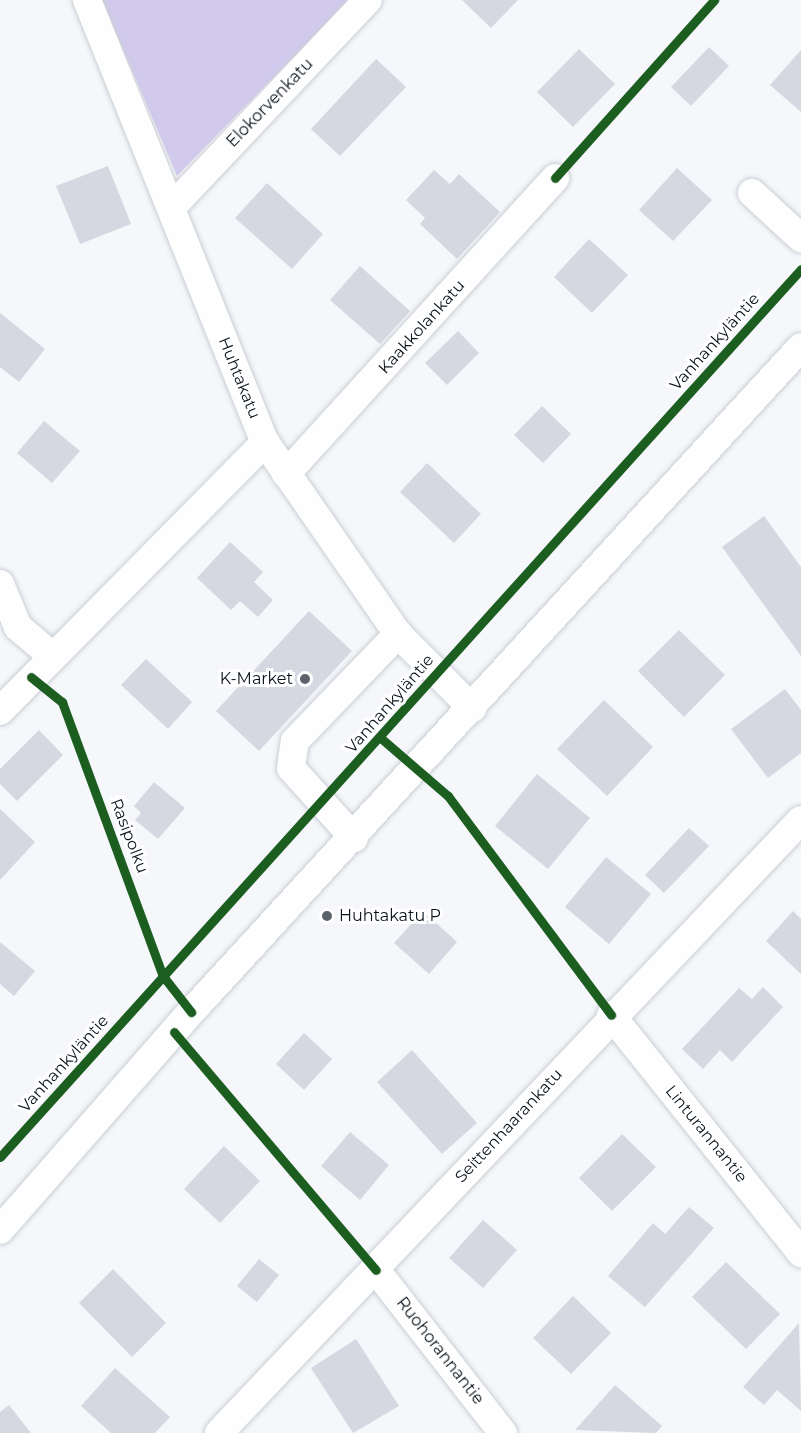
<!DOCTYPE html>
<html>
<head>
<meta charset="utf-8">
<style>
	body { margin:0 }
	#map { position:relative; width:801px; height:1433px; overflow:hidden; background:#f5f7fa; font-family:Montserrat,sans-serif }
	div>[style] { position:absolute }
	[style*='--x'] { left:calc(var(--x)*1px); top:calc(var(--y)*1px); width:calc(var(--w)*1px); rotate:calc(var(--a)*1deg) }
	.forest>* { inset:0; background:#d2caed }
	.building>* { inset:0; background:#d5d8e0 }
	.roads { filter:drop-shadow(0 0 2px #c9cfd5) drop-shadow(0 0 2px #c9cfd5) }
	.minor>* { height:28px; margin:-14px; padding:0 14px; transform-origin:14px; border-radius:14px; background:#fefefe }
	.cycleway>* { height:9px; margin:-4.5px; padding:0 4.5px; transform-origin:4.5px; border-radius:4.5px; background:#1b5e20 }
	.dots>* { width:16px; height:16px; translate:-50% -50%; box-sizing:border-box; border:3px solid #fff; border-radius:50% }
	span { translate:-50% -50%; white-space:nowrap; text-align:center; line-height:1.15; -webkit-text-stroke:6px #fff; paint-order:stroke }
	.street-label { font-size:16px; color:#09121b }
	.poi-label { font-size:16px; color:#09121b }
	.right { translate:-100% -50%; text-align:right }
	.left { translate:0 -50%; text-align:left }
</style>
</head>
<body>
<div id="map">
	<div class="forest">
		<i style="clip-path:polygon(102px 0,349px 0,177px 176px)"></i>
	</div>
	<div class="building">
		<i style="clip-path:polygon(462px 0,518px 0,491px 28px)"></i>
		<i style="clip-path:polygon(709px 47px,729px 66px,691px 106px,671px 87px)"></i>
		<i style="clip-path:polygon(579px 49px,615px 84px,573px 127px,537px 92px)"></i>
		<i style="clip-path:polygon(801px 50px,801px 112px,770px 85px)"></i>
		<i style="clip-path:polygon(376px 59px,406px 87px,340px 156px,311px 129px)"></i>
		<i style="clip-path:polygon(108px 166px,131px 224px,80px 244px,56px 186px)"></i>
		<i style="clip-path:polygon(677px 168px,712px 200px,673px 241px,639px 210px)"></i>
		<i style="clip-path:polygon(434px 170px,450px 184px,459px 174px,500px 212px,457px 259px,420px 224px,425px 218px,406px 200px)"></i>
		<i style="clip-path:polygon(267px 183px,323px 234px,292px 269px,235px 218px)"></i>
		<i style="clip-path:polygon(589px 239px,628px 275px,592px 313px,554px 277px)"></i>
		<i style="clip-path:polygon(360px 266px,410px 311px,380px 344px,330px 300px)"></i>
		<i style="clip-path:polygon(0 313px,45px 349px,19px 382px,0 367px)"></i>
		<i style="clip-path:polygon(458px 331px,479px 353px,447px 385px,425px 363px)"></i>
		<i style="clip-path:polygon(542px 406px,571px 434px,543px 463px,514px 435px)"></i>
		<i style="clip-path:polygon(44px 421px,80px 451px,52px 483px,17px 453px)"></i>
		<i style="clip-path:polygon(427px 463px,481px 514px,454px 543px,400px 492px)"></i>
		<i style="clip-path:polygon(764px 516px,801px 567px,801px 656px,722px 547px)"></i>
		<i style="clip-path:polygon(230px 542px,263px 572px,254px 582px,273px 600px,258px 617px,240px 601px,231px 610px,197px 578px)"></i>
		<i style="clip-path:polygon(309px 611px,352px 651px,259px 751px,216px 711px)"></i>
		<i style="clip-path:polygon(679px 630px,725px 675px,684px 717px,638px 671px)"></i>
		<i style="clip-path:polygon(146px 659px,192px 702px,168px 729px,121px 685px)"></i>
		<i style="clip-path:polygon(785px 689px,801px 710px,801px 753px,768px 778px,731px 729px)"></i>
		<i style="clip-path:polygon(604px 700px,653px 747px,607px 796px,557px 749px)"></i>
		<i style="clip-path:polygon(39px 730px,63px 755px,17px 801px,0 784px,0 769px)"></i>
		<i style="clip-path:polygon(537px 774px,590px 818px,548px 869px,495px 826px)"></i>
		<i style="clip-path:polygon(154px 782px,185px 808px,158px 839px,135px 820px,141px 813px,134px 806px)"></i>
		<i style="clip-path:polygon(0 809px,35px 842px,0 880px)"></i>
		<i style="clip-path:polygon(689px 828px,709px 846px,664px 893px,645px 875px)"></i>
		<i style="clip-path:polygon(606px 857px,651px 894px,609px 944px,565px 907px)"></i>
		<i style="clip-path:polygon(423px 911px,457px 942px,429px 974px,394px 943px)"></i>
		<i style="clip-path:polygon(793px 911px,801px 919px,801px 974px,766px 941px)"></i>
		<i style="clip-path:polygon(0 942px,35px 971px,14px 996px,0 984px)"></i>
		<i style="clip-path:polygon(763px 987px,783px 1007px,732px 1062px,720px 1050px,703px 1069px,682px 1049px,739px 988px,752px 999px)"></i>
		<i style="clip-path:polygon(304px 1033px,332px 1059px,304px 1090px,276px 1064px)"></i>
		<i style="clip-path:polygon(412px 1050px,477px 1123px,442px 1154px,377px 1082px)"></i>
		<i style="clip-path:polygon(350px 1132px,389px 1165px,360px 1200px,321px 1166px)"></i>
		<i style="clip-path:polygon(622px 1134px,656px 1167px,612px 1211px,579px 1178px)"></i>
		<i style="clip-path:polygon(224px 1146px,260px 1181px,220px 1223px,184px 1189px)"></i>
		<i style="clip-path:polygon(689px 1207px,714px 1228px,645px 1307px,608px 1276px,653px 1223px,665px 1234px)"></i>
		<i style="clip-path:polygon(483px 1220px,517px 1250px,483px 1288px,449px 1258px)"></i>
		<i style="clip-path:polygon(259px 1259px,279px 1275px,257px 1302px,237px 1286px)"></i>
		<i style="clip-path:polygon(726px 1262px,780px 1314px,746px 1349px,692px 1297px)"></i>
		<i style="clip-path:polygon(113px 1269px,166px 1323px,132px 1357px,79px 1303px)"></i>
		<i style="clip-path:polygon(573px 1296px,611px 1333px,571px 1374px,533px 1338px)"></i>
		<i style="clip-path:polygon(799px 1323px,801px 1411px,777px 1390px,764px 1405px,743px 1387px)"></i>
		<i style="clip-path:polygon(356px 1339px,399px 1406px,353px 1433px,311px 1368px)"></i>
		<i style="clip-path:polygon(115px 1368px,170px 1417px,155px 1433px,111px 1433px,81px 1406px)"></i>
		<i style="clip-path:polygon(615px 1385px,662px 1426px,656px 1433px,575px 1430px)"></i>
		<i style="clip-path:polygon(9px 1405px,31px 1433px,0 1433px,0 1412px)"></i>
	</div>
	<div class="roads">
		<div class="minor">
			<i style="--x:87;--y:0;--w:476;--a:68.1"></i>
			<i style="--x:265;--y:442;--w:234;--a:55.3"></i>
			<i style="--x:398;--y:634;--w:105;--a:45"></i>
			<i style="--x:752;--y:193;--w:67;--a:42.6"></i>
			<i style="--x:172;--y:207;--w:285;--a:-46.6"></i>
			<i style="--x:286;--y:474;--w:400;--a:-47.7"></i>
			<i style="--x:0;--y:584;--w:47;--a:67.3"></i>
			<i style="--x:18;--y:627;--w:45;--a:40.5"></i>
			<i style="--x:0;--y:711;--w:378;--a:-45.4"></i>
			<i style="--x:354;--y:838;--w:94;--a:-132"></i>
			<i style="--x:291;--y:768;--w:27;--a:-82"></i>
			<i style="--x:295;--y:741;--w:149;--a:-46.1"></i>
			<i style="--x:611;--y:1015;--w:305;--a:51.4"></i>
			<i style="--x:0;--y:1230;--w:290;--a:-48.8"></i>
			<i style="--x:191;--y:1012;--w:902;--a:-47.47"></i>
			<i style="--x:376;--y:1270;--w:207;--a:52.1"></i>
			<i style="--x:219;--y:1433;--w:845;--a:-46.49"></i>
		</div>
	</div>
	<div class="cycleway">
		<i style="--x:555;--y:178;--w:239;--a:-48.2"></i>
		<i style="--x:31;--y:677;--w:40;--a:39"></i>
		<i style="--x:62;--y:702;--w:292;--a:69.8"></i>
		<i style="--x:163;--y:976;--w:46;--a:52.1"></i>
		<i style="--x:382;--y:739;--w:87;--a:40.8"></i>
		<i style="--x:448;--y:796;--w:273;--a:53.3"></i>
		<i style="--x:174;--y:1032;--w:312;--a:49.7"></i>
		<i style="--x:0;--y:1157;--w:1196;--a:-47.95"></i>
	</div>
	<div class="dots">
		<i style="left:305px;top:679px;background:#5c6269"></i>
		<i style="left:327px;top:916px;background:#5c6269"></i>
	</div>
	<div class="street-label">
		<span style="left:270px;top:103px;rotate:-46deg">Elokorvenkatu</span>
		<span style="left:422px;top:327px;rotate:-48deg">Kaakkolankatu</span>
		<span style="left:715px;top:342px;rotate:-48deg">Vanhankyläntie</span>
		<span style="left:239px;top:378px;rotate:68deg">Huhtakatu</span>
		<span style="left:390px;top:704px;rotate:-49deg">Vanhankyläntie</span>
		<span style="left:129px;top:836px;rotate:69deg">Rasipolku</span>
		<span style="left:64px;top:1064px;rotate:-48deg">Vanhankyläntie</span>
		<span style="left:509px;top:1126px;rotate:-47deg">Seittenhaarankatu</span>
		<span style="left:706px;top:1134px;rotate:51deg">Linturannantie</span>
		<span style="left:440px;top:1351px;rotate:52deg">Ruohorannantie</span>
	</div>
	<div class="poi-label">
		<span class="right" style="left:293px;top:679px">K-Market</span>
		<span class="left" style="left:339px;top:916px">Huhtakatu P</span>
	</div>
</div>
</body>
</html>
